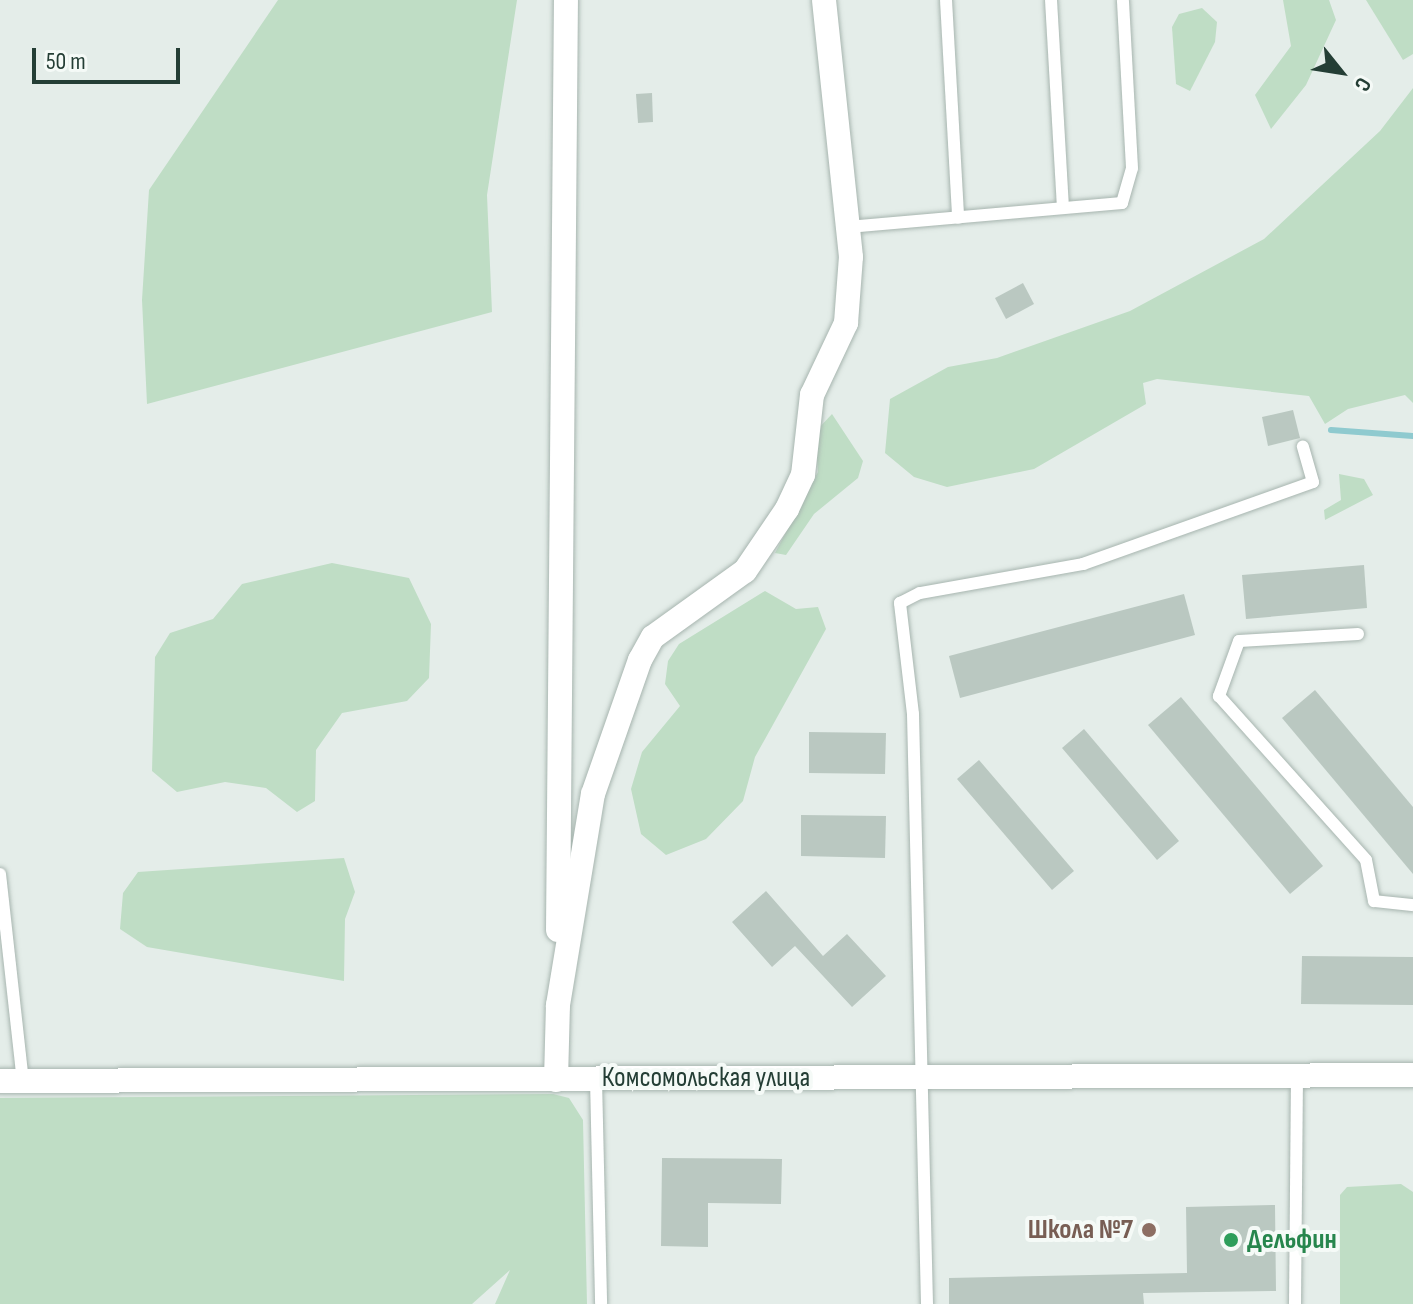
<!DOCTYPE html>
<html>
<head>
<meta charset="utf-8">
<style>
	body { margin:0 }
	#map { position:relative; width:1413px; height:1304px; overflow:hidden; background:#e4ede9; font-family:"Sofia Sans Condensed",sans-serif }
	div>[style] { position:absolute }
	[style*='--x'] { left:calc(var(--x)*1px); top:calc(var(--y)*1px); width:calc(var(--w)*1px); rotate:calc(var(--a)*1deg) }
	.green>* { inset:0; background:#bfddc5 }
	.stream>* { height:6px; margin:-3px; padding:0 3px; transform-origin:3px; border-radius:3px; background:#8fcacf }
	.building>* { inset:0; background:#bac8c1 }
	.roads { filter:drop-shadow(0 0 2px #a7b5af) drop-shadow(0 0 2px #a7b5af) }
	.lane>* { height:12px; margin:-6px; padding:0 6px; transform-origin:6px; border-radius:6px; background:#fff }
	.street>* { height:24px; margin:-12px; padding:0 12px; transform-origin:12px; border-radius:12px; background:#fff }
	.secondary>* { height:24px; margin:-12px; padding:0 12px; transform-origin:12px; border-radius:12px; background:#fff }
	.dots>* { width:22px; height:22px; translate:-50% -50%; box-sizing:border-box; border:4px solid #f5faf7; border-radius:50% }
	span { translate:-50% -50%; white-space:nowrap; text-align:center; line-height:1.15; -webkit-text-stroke:8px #f5faf7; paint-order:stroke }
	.street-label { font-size:28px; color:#243e35 }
	.education-label { font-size:28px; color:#785e54; font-weight:700 }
	.right { translate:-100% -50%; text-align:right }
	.leisure-label { font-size:28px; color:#27864d; font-weight:700 }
	.left { translate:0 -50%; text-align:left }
	.north { position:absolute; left:1301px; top:32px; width:80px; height:80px; -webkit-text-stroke:6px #f5faf7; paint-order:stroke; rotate:120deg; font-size:22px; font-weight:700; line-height:32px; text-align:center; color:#243e35 }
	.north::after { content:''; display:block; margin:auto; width:28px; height:36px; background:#243e35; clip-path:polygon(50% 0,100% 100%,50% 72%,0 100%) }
	.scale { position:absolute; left:32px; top:48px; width:148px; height:36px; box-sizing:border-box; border:4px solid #243e35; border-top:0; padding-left:10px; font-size:24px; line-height:28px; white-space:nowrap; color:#243e35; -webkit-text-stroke:6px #f5faf7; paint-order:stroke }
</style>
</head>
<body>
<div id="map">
	<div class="green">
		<i style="clip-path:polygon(278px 0,517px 0,487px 195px,492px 312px,147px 404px,142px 300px,149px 190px)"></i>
		<i style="clip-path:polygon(1283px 0,1329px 0,1336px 20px,1306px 85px,1271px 129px,1255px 95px,1291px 46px)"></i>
		<i style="clip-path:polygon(1366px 0,1413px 0,1413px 54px,1403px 60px)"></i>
		<i style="clip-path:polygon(1202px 8px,1217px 22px,1215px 42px,1190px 91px,1176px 84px,1172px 27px,1179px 14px)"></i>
		<i style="clip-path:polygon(1413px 88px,1413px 403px,1405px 395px,1348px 409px,1325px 424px,1309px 396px,1157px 379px,1143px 383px,1146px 404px,1034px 469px,947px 487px,914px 477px,885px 453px,890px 399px,948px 367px,997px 358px,1130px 311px,1264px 239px,1380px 131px)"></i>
		<i style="clip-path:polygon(832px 414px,863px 461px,858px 478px,814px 514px,786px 555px,775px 553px,818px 472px,815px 432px)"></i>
		<i style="clip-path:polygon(1339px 474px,1364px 479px,1373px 495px,1325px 520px,1324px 510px,1341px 500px)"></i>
		<i style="clip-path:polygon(332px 563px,409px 578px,431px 624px,429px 678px,407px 701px,342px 713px,316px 750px,315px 801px,297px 812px,266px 788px,225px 782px,177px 792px,152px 771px,155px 657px,170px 633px,213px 619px,242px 584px)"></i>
		<i style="clip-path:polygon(765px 591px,796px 609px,818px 607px,826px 629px,755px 757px,743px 801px,706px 839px,666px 855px,641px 834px,631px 789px,642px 752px,680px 706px,665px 684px,668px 661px,679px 644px)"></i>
		<i style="clip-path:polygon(344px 858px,355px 892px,345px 919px,344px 981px,147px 947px,120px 929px,123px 893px,138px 872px)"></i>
		<i style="clip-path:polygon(553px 1094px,569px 1098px,583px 1120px,587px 1304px,495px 1304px,510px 1270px,472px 1304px,0 1304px,0 1098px)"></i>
		<i style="clip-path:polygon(1401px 1184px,1413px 1192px,1413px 1304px,1340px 1304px,1340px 1195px,1347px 1187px)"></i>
	</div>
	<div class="stream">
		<i style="--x:1331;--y:430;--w:82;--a:4.2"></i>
	</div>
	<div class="building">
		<i style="clip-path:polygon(652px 93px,653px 122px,638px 123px,636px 94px)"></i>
		<i style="clip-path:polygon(1023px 283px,1034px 304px,1006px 319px,995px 298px)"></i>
		<i style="clip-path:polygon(1293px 410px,1300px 438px,1268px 446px,1262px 417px)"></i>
		<i style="clip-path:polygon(1364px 565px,1367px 608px,1246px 619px,1242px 575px)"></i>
		<i style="clip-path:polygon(1184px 594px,1195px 635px,960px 698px,949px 656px)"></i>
		<i style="clip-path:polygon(1315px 690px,1413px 807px,1413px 874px,1282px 718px)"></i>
		<i style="clip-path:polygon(1181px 697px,1323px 866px,1290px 894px,1148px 725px)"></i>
		<i style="clip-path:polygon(1084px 729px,1179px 841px,1157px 860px,1062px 748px)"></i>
		<i style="clip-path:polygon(809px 732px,886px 733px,885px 774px,809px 773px)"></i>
		<i style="clip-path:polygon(979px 760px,1074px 871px,1052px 890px,957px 779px)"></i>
		<i style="clip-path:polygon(801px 815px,886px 816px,885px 858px,801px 856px)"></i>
		<i style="clip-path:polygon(766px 891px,823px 956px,847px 934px,886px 976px,852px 1007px,795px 946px,772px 967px,732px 922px)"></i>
		<i style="clip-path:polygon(1302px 956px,1413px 957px,1413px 1005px,1301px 1004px)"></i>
		<i style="clip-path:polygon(662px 1158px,782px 1159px,781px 1204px,708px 1203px,708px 1247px,661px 1246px)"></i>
		<i style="clip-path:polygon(1275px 1205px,1276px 1291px,1143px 1293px,1144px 1304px,949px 1304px,949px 1278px,1187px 1273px,1186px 1207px)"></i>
	</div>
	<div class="roads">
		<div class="lane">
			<i style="--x:946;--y:0;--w:218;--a:86.8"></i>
			<i style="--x:1051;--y:0;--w:208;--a:86.7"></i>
			<i style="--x:848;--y:227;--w:275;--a:-5"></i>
			<i style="--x:1122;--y:203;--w:36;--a:-74"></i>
			<i style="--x:1132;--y:168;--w:168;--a:-93.1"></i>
			<i style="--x:1358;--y:634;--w:119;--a:176.6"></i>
			<i style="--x:1239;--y:641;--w:59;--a:110"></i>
			<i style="--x:1219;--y:696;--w:220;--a:48.1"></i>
			<i style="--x:1366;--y:860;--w:42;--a:79"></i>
			<i style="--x:1374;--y:901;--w:39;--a:6"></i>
			<i style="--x:0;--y:874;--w:208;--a:83.7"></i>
			<i style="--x:596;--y:1079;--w:225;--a:88.7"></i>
			<i style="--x:927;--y:1304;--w:590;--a:-91.36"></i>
			<i style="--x:913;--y:714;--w:112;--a:-96.7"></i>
			<i style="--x:900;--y:603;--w:22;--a:-27"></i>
			<i style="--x:920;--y:593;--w:166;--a:-10.1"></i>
			<i style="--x:1083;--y:564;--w:244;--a:-19.6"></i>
			<i style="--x:1313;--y:482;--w:37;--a:-106"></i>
			<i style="--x:1295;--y:1304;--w:228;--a:-89.5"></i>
		</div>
		<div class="street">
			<i style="--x:558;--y:930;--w:930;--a:-89.51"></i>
			<i style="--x:556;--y:1080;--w:75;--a:-88.5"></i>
			<i style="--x:558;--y:1005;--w:214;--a:-80.6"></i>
			<i style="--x:593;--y:794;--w:142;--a:-70.7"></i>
			<i style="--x:640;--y:660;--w:26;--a:-61"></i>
			<i style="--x:653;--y:637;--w:113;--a:-35.7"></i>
			<i style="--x:745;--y:571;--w:75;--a:-55.9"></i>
			<i style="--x:787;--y:509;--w:38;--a:-65"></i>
			<i style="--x:803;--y:475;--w:81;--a:-83.6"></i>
			<i style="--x:812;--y:395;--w:80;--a:-64.7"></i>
			<i style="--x:846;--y:323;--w:66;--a:-85.7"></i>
			<i style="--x:851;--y:257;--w:258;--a:-96"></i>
		</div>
		<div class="secondary">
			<i style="--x:0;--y:1081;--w:1413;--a:-0.24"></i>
		</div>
	</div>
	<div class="dots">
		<i style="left:1149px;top:1230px;background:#8d6e63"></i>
		<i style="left:1231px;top:1240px;background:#2e9e5b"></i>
	</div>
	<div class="street-label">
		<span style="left:706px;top:1078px">Комсомольская улица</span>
	</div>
	<div class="education-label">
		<span class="right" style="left:1133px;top:1230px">Школа №7</span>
	</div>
	<div class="leisure-label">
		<span class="left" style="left:1247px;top:1240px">Дельфин</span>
	</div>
	<div class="north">С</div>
	<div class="scale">50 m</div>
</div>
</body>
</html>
